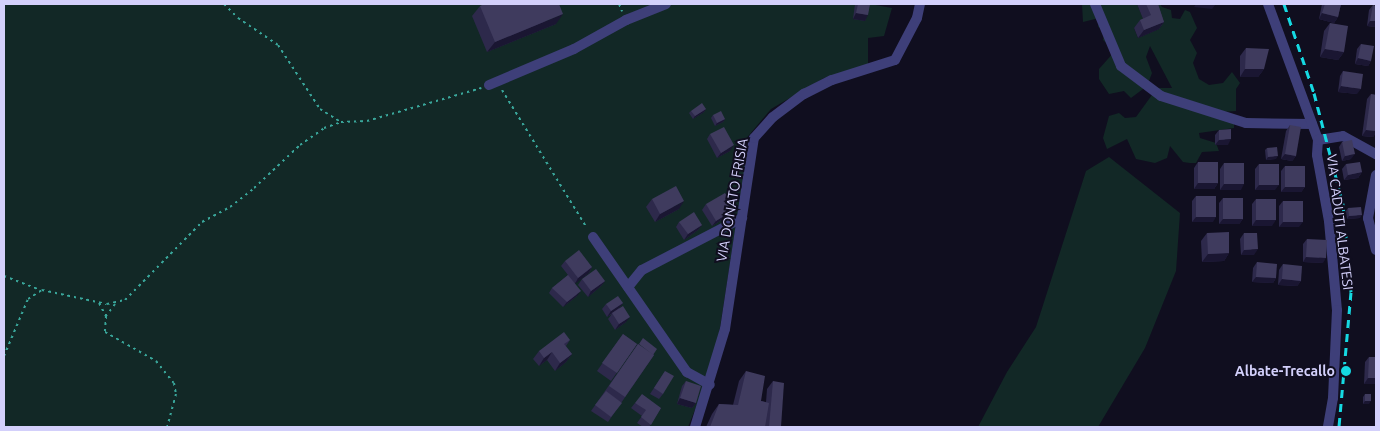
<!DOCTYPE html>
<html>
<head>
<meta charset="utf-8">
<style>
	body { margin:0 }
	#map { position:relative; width:1380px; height:431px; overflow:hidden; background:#100e1f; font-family:Ubuntu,sans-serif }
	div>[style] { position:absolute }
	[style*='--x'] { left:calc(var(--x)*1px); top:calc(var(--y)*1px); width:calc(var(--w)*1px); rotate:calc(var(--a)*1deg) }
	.green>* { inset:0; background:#122826 }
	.path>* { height:2px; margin-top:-1px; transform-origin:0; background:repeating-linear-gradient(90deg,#39a69a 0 2.5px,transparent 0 6.5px) }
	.minor>* { height:10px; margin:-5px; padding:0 5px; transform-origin:5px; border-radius:5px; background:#3e3f79 }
	.rail>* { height:3px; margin-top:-1.5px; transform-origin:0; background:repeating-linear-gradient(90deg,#15d9e2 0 8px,transparent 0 14px) }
	.wall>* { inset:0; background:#2d294b }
	.shaded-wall>* { inset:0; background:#1a1632 }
	.building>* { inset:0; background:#3f3b5e }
	.dots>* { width:14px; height:14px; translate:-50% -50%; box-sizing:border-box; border:2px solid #100e1f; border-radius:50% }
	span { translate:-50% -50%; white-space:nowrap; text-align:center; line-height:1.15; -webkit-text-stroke:4px #100e1f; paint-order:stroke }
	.street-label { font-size:14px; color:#d3d0fb }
	.poi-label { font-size:14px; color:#d3d0fb; font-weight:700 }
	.right { translate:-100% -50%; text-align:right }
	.frame { position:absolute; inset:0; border:5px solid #d3d0fb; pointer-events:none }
</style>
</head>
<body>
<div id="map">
	<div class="green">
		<i style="clip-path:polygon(4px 4px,870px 4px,892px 8px,884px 36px,868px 38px,868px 65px,824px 78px,771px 109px,745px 140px,747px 153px,715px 360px,688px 427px,4px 427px)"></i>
		<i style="clip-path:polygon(1082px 4px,1137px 4px,1145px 23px,1134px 28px,1138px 38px,1159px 29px,1148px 4px,1160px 4px,1162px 7px,1171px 10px,1172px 18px,1180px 19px,1185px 10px,1190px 12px,1197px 28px,1190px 40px,1197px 53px,1193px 63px,1199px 79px,1209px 85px,1223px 83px,1232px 72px,1240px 83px,1236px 89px,1236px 111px,1222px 112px,1224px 118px,1234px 118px,1234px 128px,1199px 133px,1200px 138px,1216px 143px,1219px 151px,1202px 152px,1196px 163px,1190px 163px,1183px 162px,1170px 146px,1167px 158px,1155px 163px,1136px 159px,1127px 139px,1107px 149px,1103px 138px,1109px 116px,1119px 113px,1125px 118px,1136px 117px,1157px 88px,1172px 88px,1150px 46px,1146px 57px,1152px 73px,1147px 86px,1131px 98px,1124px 91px,1109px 94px,1099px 79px,1099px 69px,1115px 51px,1103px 40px,1105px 29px,1098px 27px,1099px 18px,1083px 22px)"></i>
		<i style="clip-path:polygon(1109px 157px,1180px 213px,1176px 271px,1145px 348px,1098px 427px,978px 427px,1007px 372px,1036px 327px,1086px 171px)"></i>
	</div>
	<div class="path">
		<i style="--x:224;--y:4;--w:20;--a:45"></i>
		<i style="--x:238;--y:18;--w:48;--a:34"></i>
		<i style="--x:278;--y:45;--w:77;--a:56.7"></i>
		<i style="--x:320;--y:109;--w:25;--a:32"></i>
		<i style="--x:341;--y:122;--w:26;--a:-2"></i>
		<i style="--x:367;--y:121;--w:119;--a:-16.1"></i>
		<i style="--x:619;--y:4;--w:8;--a:67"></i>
		<i style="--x:502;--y:90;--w:162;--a:58.4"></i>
		<i style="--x:4;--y:276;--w:40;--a:21"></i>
		<i style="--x:99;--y:303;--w:15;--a:62"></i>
		<i style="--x:115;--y:304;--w:15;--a:127"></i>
		<i style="--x:106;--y:316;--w:16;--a:94"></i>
		<i style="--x:105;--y:332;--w:59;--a:29.6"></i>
		<i style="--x:156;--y:361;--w:28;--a:51"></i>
		<i style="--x:174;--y:383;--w:11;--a:80"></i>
		<i style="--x:176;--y:394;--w:34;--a:105"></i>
		<i style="--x:4;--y:356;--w:62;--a:-67.2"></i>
		<i style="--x:28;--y:299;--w:17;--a:-33"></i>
		<i style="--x:42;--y:290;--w:66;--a:12.2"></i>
		<i style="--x:107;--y:304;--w:18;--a:-13"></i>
		<i style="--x:125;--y:300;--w:110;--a:-45.4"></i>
		<i style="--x:202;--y:222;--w:32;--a:-28"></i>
		<i style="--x:230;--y:207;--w:31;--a:-38"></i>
		<i style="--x:254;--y:188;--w:63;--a:-43.1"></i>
		<i style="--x:300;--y:145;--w:29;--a:-35"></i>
		<i style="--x:324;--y:128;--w:18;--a:-19"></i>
	</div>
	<div class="minor">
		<i style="--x:1095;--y:4;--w:67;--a:67.2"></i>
		<i style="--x:1121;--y:66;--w:50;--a:36.9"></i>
		<i style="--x:1161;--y:96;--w:89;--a:17.6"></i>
		<i style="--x:1246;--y:123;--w:66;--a:0.9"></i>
		<i style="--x:1268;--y:4;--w:145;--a:69.8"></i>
		<i style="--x:1318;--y:140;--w:15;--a:94"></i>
		<i style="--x:1317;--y:155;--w:67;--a:79.7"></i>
		<i style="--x:1329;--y:221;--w:89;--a:84.9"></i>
		<i style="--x:1337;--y:310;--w:88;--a:92.6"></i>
		<i style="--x:1333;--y:398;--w:29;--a:100"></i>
		<i style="--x:489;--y:85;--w:92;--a:-23"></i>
		<i style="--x:574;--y:49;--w:60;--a:-29.1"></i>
		<i style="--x:626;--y:20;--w:43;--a:-21.8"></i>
		<i style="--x:1318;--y:140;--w:25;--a:-9"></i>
		<i style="--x:1343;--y:136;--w:38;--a:29"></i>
		<i style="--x:1376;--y:175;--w:44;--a:100.5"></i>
		<i style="--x:1368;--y:218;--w:33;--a:76"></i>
		<i style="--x:593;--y:237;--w:165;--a:55.2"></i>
		<i style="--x:687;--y:372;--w:26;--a:29"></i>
		<i style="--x:628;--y:287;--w:22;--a:-51"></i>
		<i style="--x:642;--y:270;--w:113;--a:-27.5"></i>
		<i style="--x:695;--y:427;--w:102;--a:-73"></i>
		<i style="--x:725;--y:329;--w:193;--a:-81.4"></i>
		<i style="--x:754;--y:138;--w:28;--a:-48"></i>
		<i style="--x:773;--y:117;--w:39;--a:-37"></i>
		<i style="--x:804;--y:94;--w:31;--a:-27"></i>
		<i style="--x:832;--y:80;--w:66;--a:-17.6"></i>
		<i style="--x:895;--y:60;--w:47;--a:-62.4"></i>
		<i style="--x:917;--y:18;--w:14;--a:-78"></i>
	</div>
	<div class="rail">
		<i style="--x:1284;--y:4;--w:94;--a:71.4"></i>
		<i style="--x:1314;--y:93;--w:115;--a:75.4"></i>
		<i style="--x:1343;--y:204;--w:88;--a:84.8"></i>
		<i style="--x:1351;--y:292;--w:136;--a:95.1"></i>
	</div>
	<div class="wall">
		<i style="clip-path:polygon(855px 4px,870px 4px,865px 21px,853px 19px)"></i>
		<i style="clip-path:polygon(1137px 4px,1158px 4px,1164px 22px,1159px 29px,1138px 38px,1134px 28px,1140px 20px,1143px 19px)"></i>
		<i style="clip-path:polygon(1322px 4px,1341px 4px,1338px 17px,1334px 23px,1319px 19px)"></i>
		<i style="clip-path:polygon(1373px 5px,1376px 27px,1367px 26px,1369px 10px)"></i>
		<i style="clip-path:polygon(480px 6px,556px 24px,487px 52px,472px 16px)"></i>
		<i style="clip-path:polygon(1330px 23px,1344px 52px,1338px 60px,1320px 57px,1324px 31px)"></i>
		<i style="clip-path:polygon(1361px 44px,1371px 61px,1368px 66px,1355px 64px,1357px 49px)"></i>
		<i style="clip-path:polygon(1246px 48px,1264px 69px,1258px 77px,1240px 77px,1240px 56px)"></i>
		<i style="clip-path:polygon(1343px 71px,1357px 94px,1338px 92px,1340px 76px)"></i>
		<i style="clip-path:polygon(1371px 94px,1376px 95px,1376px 133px,1373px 137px,1362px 136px,1367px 99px)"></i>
		<i style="clip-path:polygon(706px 109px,704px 112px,693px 119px,689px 113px,691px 111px)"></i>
		<i style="clip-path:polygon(713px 115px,725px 119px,723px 122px,715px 126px,711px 118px)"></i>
		<i style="clip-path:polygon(1290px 125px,1296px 156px,1292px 161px,1281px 159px,1286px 131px)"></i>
		<i style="clip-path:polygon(1219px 130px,1228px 145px,1215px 145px,1215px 135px)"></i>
		<i style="clip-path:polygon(710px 134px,730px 151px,717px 158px,707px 139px)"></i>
		<i style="clip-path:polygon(1342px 142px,1351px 159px,1342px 161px,1339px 147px)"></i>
		<i style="clip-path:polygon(1267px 148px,1276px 159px,1266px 160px,1265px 150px)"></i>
		<i style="clip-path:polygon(1198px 162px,1218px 183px,1214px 189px,1194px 189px,1194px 168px)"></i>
		<i style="clip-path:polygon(1224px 163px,1241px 190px,1220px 190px,1220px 169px)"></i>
		<i style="clip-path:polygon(1259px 164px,1275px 190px,1255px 190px,1255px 169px)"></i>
		<i style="clip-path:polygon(1346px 164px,1362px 172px,1358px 178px,1344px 180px,1342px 169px)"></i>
		<i style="clip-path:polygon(1285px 166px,1305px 187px,1301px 192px,1281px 192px,1281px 171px)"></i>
		<i style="clip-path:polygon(1196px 196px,1213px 222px,1192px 222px,1192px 201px)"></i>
		<i style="clip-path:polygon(1223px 198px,1243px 219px,1239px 224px,1219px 224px,1219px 203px)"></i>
		<i style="clip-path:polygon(652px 199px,679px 209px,655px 222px,646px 207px)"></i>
		<i style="clip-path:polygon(1256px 199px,1272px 226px,1252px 226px,1252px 204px)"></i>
		<i style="clip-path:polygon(1283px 201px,1299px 227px,1279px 227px,1279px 206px)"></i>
		<i style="clip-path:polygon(706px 204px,735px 209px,731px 214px,712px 226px,702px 210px)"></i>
		<i style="clip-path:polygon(1348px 208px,1360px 218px,1347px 219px,1346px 211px)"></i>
		<i style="clip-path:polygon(679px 222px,702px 225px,698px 230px,684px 240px,676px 227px)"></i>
		<i style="clip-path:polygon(1207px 233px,1229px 253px,1224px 261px,1202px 262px,1201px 241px)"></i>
		<i style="clip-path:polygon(1244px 233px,1254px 255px,1241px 255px,1240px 239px)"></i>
		<i style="clip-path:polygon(1307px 239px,1323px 263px,1303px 262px,1303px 244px)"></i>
		<i style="clip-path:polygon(565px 261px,592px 267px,589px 273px,575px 283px,577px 296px,563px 307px,549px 293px,552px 288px,568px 275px,561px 266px)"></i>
		<i style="clip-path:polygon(1257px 262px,1276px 278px,1273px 283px,1252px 282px,1253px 268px)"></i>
		<i style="clip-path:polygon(1283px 264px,1301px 281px,1297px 286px,1278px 285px,1279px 270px)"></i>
		<i style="clip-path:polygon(582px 279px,605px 281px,601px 286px,588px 297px,578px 285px)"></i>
		<i style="clip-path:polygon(623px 303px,619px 308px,626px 322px,615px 330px,608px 319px,612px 314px,607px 317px,602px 309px,606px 304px)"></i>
		<i style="clip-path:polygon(623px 334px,637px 344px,611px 381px,597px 371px)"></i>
		<i style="clip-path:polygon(570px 340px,566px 346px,572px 354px,566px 362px,555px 371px,547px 360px,539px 366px,533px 359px,539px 351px)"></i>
		<i style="clip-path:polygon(638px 344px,654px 355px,608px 422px,591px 411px)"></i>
		<i style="clip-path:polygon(1369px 357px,1376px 384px,1364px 384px,1365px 362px)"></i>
		<i style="clip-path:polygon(665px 371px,663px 394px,659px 399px,650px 394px)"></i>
		<i style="clip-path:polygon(746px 371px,761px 401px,766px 402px,767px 389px,773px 381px,781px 427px,706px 427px,712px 414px,719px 404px,733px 405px,739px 381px)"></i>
		<i style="clip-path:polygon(686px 381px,696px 403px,692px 408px,677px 404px,682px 386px)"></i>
		<i style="clip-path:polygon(1365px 394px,1369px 404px,1363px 404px,1363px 397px)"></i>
		<i style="clip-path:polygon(635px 403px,661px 408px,649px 427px,643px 427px,637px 423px,642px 416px,631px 408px)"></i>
	</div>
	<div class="shaded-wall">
		<i style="clip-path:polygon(1196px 4px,1216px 4px,1212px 9px,1194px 7px)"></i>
		<i style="clip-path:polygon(856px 13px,868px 15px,865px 21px,853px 19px)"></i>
		<i style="clip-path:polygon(1322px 13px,1338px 17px,1334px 23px,1319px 19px)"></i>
		<i style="clip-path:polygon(563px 14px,556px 24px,487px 52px,495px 42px)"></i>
		<i style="clip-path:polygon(1370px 21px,1376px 21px,1376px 27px,1367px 26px)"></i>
		<i style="clip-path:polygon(1164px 22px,1159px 29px,1138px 38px,1144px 30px)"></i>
		<i style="clip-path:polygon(1325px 49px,1344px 52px,1338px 60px,1320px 57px)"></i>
		<i style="clip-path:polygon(1358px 58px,1371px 61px,1368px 66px,1355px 64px)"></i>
		<i style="clip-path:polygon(1245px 69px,1264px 69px,1258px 77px,1240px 77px)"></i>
		<i style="clip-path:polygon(1341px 86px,1361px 89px,1357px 94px,1338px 92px)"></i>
		<i style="clip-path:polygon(706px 109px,704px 112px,693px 119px,695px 116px)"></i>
		<i style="clip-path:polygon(725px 119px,723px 122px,715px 126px,717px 123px)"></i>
		<i style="clip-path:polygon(1366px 130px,1376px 131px,1376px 133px,1373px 137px,1362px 136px)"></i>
		<i style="clip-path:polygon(1231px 139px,1228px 145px,1215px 145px,1219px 140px)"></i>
		<i style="clip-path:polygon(734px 145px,730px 151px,717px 158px,721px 153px)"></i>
		<i style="clip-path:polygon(1285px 154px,1296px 156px,1292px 161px,1281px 159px)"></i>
		<i style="clip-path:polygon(1355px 154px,1351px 159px,1342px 161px,1345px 156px)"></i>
		<i style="clip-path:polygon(1278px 156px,1276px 159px,1266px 160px,1268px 157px)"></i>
		<i style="clip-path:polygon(1362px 172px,1358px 178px,1344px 180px,1348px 175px)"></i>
		<i style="clip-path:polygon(1198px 183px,1218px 183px,1214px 189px,1194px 189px)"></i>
		<i style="clip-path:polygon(1224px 184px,1244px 184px,1241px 190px,1220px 190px)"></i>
		<i style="clip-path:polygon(1259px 185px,1279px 185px,1275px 190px,1255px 190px)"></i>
		<i style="clip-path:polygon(1285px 187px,1305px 187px,1301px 192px,1281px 192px)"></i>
		<i style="clip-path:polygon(684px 201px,679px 209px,655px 222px,660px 214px)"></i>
		<i style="clip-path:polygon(735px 209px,731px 214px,712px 226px,716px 221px)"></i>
		<i style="clip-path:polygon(1362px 215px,1360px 218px,1347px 219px,1349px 216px)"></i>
		<i style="clip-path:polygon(1196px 217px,1216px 217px,1213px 222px,1192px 222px)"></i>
		<i style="clip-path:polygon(1223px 219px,1243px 219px,1239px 224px,1219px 224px)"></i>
		<i style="clip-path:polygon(1256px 220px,1276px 220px,1272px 226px,1252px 226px)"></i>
		<i style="clip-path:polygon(1283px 222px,1303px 222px,1299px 227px,1279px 227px)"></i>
		<i style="clip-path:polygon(702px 225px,698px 230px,684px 240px,688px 234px)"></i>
		<i style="clip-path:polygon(1258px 249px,1254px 255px,1241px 255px,1244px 250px)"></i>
		<i style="clip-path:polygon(1229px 253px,1224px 261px,1202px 262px,1208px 254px)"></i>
		<i style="clip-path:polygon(1306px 257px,1326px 258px,1323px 263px,1303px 262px)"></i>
		<i style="clip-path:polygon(592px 267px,589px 273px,575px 284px,578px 278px)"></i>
		<i style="clip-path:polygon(1256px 277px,1276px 278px,1273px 283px,1252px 282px)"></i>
		<i style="clip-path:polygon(1282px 279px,1301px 281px,1297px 286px,1278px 285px)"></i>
		<i style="clip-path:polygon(605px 281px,601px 286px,588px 297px,591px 291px)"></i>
		<i style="clip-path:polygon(581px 291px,577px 296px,563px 307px,567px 302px)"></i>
		<i style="clip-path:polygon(623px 303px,619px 308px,607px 317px,611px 311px)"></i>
		<i style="clip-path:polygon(630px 317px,626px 322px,615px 330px,619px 324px)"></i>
		<i style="clip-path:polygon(552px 352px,547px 360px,539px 366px,544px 358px)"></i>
		<i style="clip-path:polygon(572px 354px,566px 362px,555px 371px,560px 363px)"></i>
		<i style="clip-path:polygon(1368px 378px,1376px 378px,1376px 384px,1364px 384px)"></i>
		<i style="clip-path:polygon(680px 398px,696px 403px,692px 408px,677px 404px)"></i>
		<i style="clip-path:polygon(1365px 401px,1371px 401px,1369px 404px,1363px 404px)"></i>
	</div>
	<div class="building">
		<i style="clip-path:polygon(484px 4px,559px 4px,563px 14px,495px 42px,480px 6px)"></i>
		<i style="clip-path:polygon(858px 4px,870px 4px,868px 15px,856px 13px)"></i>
		<i style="clip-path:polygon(1146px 4px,1158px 4px,1164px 22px,1144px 30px,1140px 20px,1151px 15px)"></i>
		<i style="clip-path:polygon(1325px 4px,1341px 4px,1338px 17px,1322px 13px)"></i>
		<i style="clip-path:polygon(1373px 5px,1376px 6px,1376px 21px,1370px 21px)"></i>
		<i style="clip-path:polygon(1330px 23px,1348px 26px,1344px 52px,1325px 49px)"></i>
		<i style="clip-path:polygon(1361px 44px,1374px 46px,1371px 61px,1358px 58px)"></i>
		<i style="clip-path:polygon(1246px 48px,1269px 49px,1264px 69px,1245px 69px)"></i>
		<i style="clip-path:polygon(1343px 71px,1363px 74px,1361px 89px,1341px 86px)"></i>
		<i style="clip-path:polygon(1371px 94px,1376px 95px,1376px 131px,1366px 130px)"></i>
		<i style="clip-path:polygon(702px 103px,706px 109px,695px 116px,691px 111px)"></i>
		<i style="clip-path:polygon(721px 111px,725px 119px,717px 123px,713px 115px)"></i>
		<i style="clip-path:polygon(1290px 125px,1301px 127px,1296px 156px,1285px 154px)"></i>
		<i style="clip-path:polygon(724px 127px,734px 145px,721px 153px,710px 134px)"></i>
		<i style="clip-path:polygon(1231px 129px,1231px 139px,1219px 140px,1219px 130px)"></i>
		<i style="clip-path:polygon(1352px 140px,1355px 154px,1345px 156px,1342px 142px)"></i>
		<i style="clip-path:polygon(1277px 147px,1278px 156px,1268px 157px,1267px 148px)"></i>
		<i style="clip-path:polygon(1198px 162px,1218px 162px,1218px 183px,1198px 183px)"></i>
		<i style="clip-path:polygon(1360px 162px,1362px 172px,1348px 175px,1346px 164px)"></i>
		<i style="clip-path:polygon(1224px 163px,1244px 163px,1244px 184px,1224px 184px)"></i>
		<i style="clip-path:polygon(1259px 164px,1279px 164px,1279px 185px,1259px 185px)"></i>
		<i style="clip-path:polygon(1285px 166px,1305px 166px,1305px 187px,1285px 187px)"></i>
		<i style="clip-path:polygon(676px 186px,684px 201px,660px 214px,652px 199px)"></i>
		<i style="clip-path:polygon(725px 193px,735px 209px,716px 221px,706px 204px)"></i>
		<i style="clip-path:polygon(1196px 196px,1216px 196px,1216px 217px,1196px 217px)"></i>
		<i style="clip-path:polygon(1223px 198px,1243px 198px,1243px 219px,1223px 219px)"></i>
		<i style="clip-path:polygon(1256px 199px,1276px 199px,1276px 220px,1256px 220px)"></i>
		<i style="clip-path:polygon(1283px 201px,1303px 201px,1303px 222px,1283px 222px)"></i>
		<i style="clip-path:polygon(1361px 207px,1362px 215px,1349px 216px,1348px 208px)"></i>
		<i style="clip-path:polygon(694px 212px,702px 225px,688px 234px,679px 222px)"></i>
		<i style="clip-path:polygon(1229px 232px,1229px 253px,1208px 254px,1207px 233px)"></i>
		<i style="clip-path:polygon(1244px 233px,1257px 233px,1258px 249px,1244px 250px)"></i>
		<i style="clip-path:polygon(1307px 239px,1327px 240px,1326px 258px,1306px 257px)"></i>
		<i style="clip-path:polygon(579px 250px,592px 267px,578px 278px,565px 261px)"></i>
		<i style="clip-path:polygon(1257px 262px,1277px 264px,1276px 278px,1256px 277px)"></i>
		<i style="clip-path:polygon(1283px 264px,1302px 266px,1301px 281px,1282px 279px)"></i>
		<i style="clip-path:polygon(596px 269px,605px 281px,591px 291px,582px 279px)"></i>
		<i style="clip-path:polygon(568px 275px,581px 291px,567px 302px,552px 288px)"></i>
		<i style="clip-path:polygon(618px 296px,623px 303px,611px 311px,606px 304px)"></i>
		<i style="clip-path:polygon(623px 306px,630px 317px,619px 324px,612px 313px)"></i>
		<i style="clip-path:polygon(564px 332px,570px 340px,564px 344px,572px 354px,560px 363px,552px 352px,544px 358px,539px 351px)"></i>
		<i style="clip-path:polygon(623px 334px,637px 344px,617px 373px,602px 363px)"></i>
		<i style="clip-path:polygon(643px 338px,657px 349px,653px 355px,639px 344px)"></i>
		<i style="clip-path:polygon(638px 344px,654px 355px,625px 397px,609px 386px)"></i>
		<i style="clip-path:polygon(1369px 357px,1376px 357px,1376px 378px,1368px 378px)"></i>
		<i style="clip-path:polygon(665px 371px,674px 376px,663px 394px,654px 388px)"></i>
		<i style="clip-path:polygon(746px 371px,765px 376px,761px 401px,769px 403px,765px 427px,710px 427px,719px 404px,738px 405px)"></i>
		<i style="clip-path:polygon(686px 381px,701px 386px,696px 403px,680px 398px)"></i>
		<i style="clip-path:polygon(773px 381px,784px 383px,781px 427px,769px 427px)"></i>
		<i style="clip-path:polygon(606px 391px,622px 403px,611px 417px,595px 405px)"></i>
		<i style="clip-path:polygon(642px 394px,661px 408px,651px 425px,641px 417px,646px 410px,635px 403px)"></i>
		<i style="clip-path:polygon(1365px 394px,1371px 394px,1371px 401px,1365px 401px)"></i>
	</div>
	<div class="dots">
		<i style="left:1346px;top:371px;background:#15d9e2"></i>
	</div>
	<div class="street-label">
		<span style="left:732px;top:200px;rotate:-80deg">VIA DONATO FRISIA</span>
		<span style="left:1340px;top:222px;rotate:83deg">VIA CADUTI ALBATESI</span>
	</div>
	<div class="poi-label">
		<span class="right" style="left:1335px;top:371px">Albate-Trecallo</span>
	</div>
	<div class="frame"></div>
</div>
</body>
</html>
